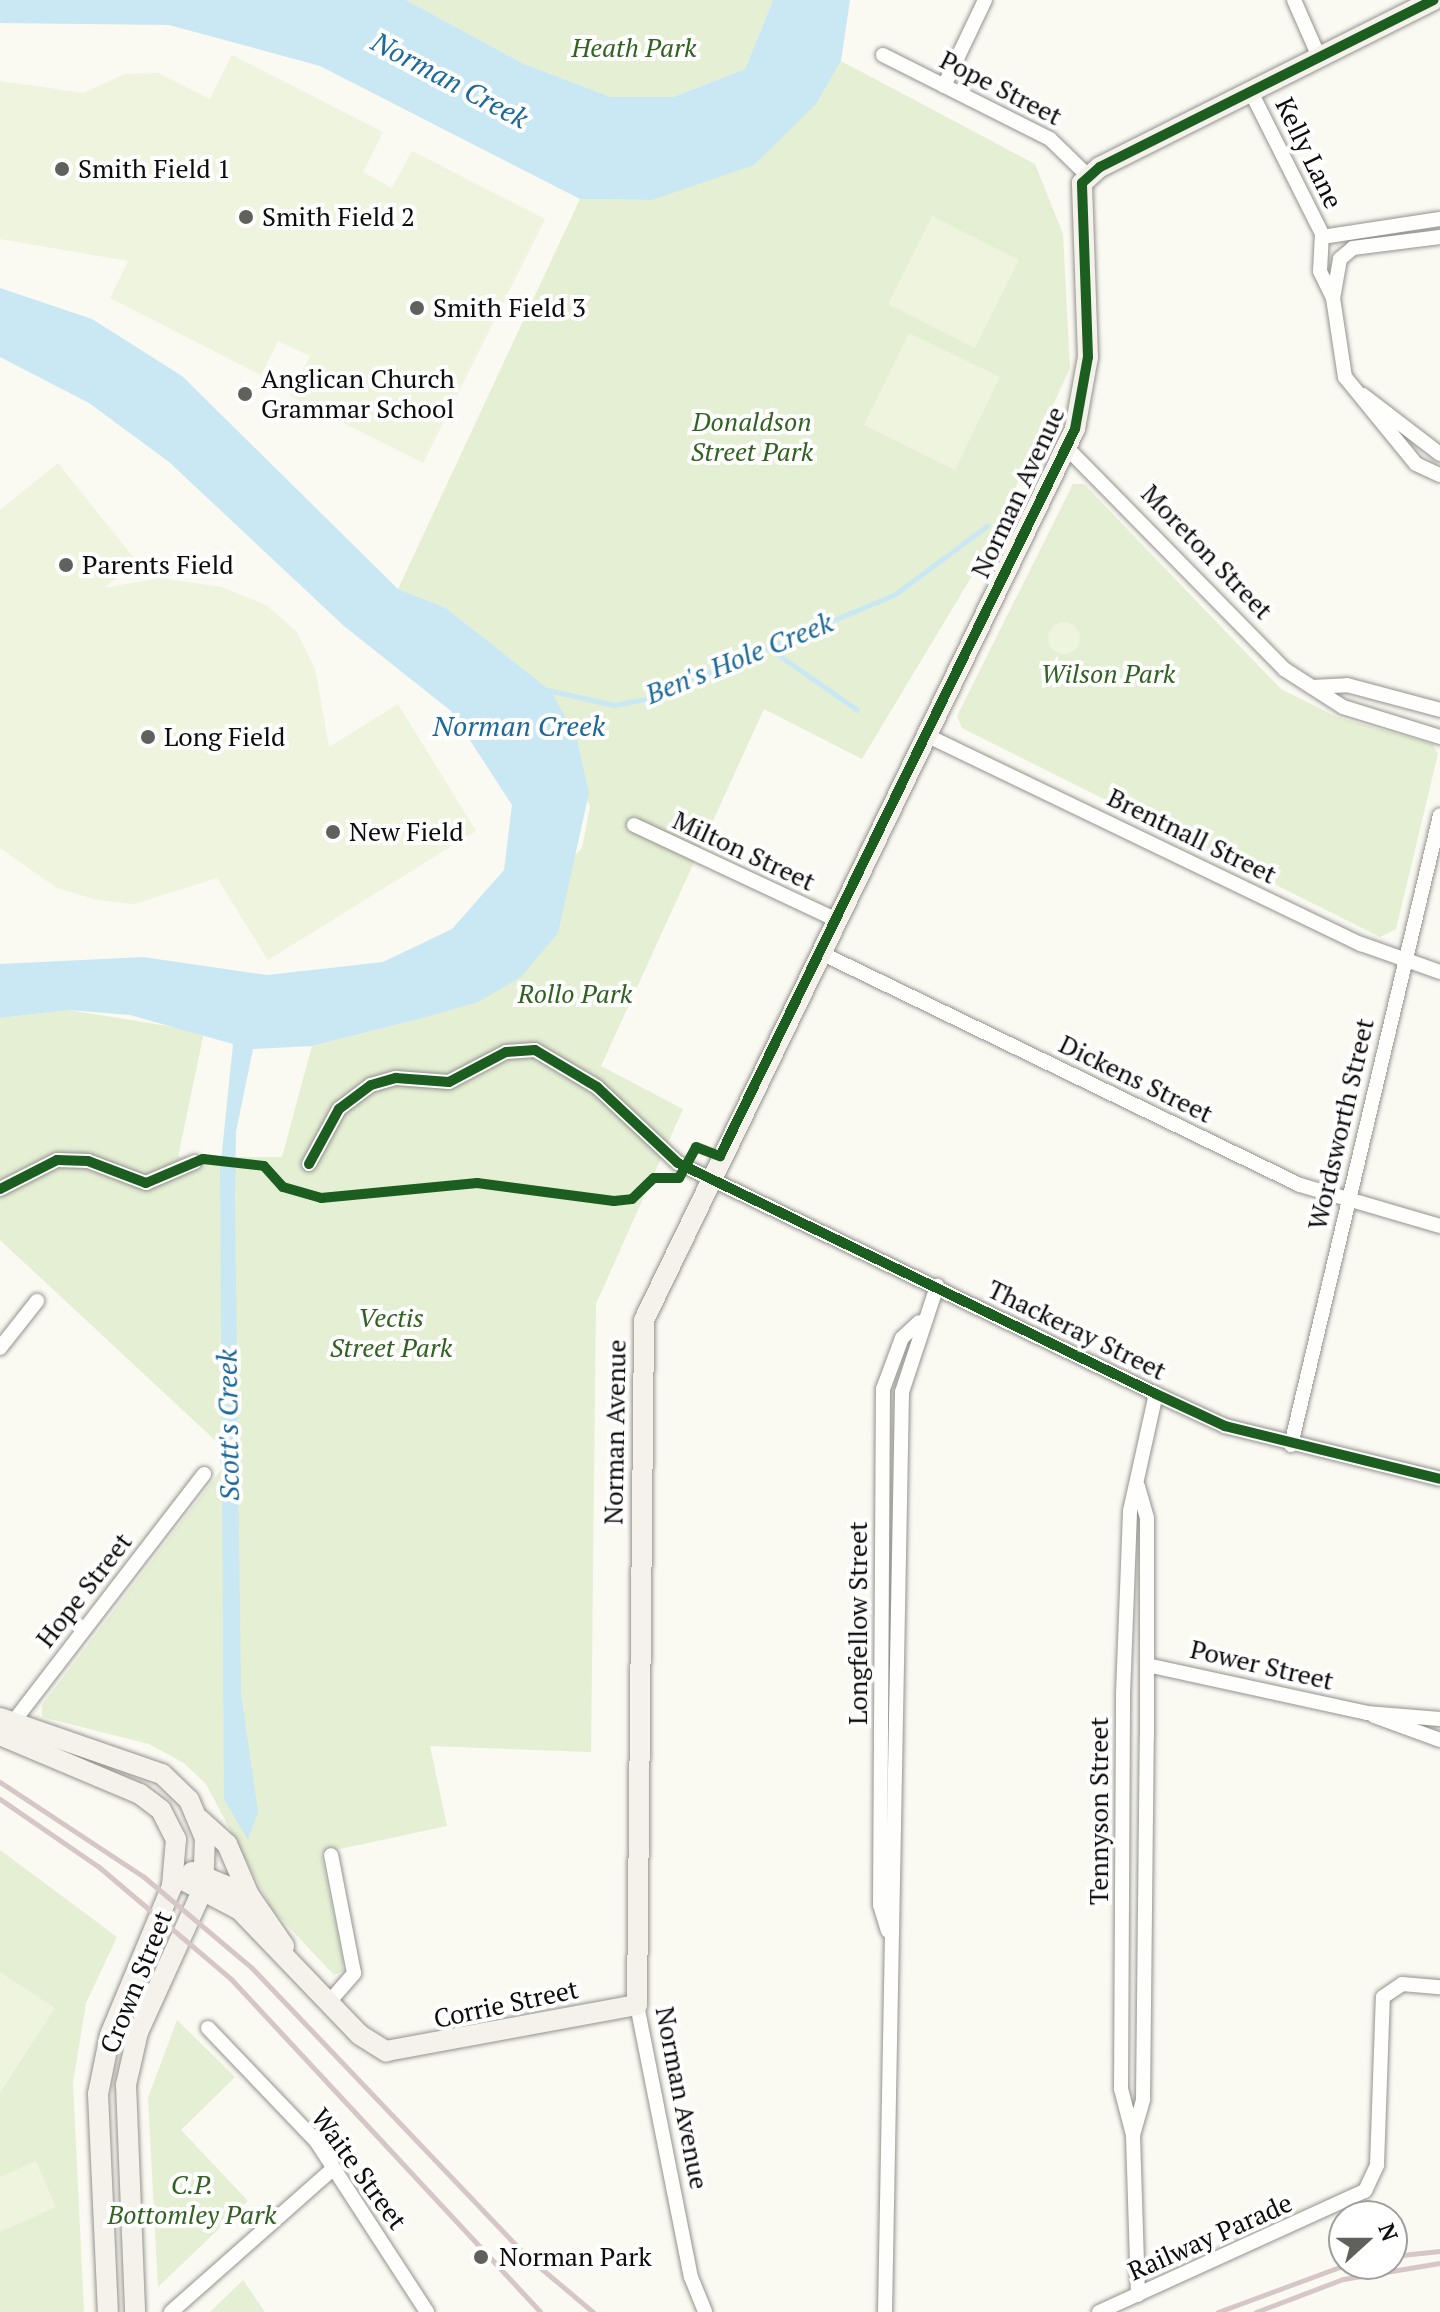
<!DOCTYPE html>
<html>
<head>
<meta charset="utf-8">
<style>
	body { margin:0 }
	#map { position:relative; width:1440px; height:2312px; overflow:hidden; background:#faf9f2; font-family:"PT Serif",serif }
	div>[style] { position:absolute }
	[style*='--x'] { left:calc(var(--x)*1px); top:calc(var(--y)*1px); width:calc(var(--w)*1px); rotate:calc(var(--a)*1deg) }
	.green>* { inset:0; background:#e5efd3 }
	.pitch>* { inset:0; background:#eef4dd }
	.round { border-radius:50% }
	.water>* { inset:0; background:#cae8f3 }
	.stream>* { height:5px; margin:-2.5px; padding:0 2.5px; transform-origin:2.5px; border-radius:2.5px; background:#cae8f3 }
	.roads { filter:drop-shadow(0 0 2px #949390) drop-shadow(0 0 2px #949390) }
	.street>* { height:14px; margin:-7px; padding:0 7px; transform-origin:7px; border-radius:7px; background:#fefefd }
	.secondary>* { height:20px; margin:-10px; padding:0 10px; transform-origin:10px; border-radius:10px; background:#f4f2ea }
	.rail>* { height:5px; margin:-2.5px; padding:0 2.5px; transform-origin:2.5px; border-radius:2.5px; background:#d6c6c7 }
	.cycleway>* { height:10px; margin:-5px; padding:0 5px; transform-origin:5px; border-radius:5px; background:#1b5e20 }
	.dots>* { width:22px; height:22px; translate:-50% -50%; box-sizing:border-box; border:4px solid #fff; border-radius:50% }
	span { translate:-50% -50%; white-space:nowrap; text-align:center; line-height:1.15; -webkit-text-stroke:8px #fff; paint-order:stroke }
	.park-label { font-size:26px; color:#326221; font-style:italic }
	.street-label { font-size:26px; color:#0d0d0d }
	.poi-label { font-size:26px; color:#0d0d0d }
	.left { translate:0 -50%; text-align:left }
	.water-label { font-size:28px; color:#1c6a9a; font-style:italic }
	.north { position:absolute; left:1328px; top:2200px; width:80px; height:80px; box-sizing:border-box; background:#fff; border:2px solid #9e9e9e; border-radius:50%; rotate:69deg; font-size:22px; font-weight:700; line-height:32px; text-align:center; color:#0d0d0d }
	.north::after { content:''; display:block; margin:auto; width:28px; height:36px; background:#60605d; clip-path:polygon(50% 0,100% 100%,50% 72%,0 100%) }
</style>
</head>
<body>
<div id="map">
	<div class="green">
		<i style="clip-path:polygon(406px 0,773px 0,745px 69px,673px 97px,611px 97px,524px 64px)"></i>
		<i style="clip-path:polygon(841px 61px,1035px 164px,1063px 234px,1070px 368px,984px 556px,862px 759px,764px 709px,601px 1066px,683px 1109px,596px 1304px,591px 1752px,430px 1746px,447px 1826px,321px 1853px,343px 1960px,343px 1971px,334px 1975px,272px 1909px,206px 1784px,184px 1763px,149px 1744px,42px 1717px,42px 1705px,221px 1470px,218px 1443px,0 1240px,0 1018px,69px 1010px,204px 1032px,178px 1157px,282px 1157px,312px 1046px,419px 1019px,582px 848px,590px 807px,551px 691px,446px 608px,398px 589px,580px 199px,652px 200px,817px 103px)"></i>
		<i style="clip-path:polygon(1073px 484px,1084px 484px,1281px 689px,1337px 717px,1433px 744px,1438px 754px,1396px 929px,1380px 937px,962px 728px,957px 716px)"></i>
		<i style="clip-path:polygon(0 1850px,117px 1937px,86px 2003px,73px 2083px,84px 2312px,0 2312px)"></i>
		<i style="clip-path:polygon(177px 2020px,235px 2077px,181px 2130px,248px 2201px,158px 2287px,148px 2098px)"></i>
		<i style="clip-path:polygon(243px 2280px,265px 2312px,210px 2312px)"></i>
	</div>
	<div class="pitch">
		<i style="clip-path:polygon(232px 55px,383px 132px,363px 172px,392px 188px,412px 151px,545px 219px,423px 463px,290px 396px,310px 356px,278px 341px,261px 375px,110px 298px,128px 261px,0 239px,0 81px,84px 93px,125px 74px,159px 73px,210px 99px)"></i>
		<i style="clip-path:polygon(932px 216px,1019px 260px,975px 348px,888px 304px)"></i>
		<i style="clip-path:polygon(909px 333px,1000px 377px,955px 470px,864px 425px)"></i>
		<i style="clip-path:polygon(58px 463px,137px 562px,104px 588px,160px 578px,221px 587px,266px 605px,296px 631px,315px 669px,329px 747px,398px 704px,476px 831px,268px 960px,217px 878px,134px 904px,97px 900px,57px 888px,0 848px,0 510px)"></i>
		<i class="round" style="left:1048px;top:622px;width:32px;height:32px"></i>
		<i style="clip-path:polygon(0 1972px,55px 2008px,0 2093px)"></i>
		<i style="clip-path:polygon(36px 2161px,56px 2207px,0 2232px,0 2177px)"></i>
	</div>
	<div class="water">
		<i style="clip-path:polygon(0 0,406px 0,524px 64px,611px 97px,673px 97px,745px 69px,773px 0,850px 0,841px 61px,817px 103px,754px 165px,652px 200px,580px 199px,320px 66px,169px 25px,0 23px)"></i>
		<i style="clip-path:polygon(0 288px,92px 319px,182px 376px,398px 589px,446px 608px,551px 691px,577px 739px,589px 793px,558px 933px,521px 977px,478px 1002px,419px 1019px,312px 1046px,253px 1049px,236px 1132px,235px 1199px,241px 1693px,258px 1812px,248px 1840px,224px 1799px,220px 1171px,233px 1044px,130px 1015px,69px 1010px,0 1018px,0 964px,143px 957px,267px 975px,383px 962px,452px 929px,504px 870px,512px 805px,451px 711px,344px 626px,169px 462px,89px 403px,0 357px)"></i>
	</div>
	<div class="stream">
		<i style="--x:770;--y:649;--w:106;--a:35"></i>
		<i style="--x:547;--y:690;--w:69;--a:12.6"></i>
		<i style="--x:614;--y:705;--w:32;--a:-11"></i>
		<i style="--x:645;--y:699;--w:270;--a:-22.7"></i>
		<i style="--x:894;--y:595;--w:116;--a:-36.6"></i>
	</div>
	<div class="roads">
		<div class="street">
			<i style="--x:1294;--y:0;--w:62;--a:66.3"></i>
			<i style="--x:883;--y:55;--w:187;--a:26.7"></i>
			<i style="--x:1050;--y:139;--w:52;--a:44.2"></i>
			<i style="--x:944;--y:86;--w:95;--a:-64.5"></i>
			<i style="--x:1251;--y:92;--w:161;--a:63.4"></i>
			<i style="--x:1440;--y:237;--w:88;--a:172.8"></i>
			<i style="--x:1353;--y:248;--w:17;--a:140"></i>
			<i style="--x:1340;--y:259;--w:40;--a:100"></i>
			<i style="--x:1333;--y:298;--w:80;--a:81.4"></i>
			<i style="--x:1345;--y:377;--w:112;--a:50.8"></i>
			<i style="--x:1416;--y:464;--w:26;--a:25"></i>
			<i style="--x:1333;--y:298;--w:30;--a:-116"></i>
			<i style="--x:1320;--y:271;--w:34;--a:-87"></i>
			<i style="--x:1322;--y:237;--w:119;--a:-8.7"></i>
			<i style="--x:1363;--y:395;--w:97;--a:37.5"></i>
			<i style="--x:1067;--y:448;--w:310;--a:45.5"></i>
			<i style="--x:1284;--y:669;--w:70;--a:32.8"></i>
			<i style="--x:1343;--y:707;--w:102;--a:17.2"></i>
			<i style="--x:1312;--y:687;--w:35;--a:-3"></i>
			<i style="--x:1347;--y:685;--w:96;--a:15"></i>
			<i style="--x:926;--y:735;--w:483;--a:25.7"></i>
			<i style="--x:1361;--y:944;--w:84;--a:19.5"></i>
			<i style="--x:634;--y:825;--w:222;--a:25.1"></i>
			<i style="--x:819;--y:952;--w:534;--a:25.85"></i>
			<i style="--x:1300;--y:1185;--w:146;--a:16.3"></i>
			<i style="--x:309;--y:1164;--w:63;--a:-61.4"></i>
			<i style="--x:339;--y:1109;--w:40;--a:-37"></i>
			<i style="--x:371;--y:1085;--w:26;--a:-16"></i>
			<i style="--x:396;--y:1078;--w:53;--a:4.3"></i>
			<i style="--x:449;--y:1082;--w:64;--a:-27.8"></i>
			<i style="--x:506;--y:1052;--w:29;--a:-4"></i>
			<i style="--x:535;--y:1050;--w:72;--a:30.8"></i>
			<i style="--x:597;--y:1087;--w:111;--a:43.2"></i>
			<i style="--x:678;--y:1163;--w:531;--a:25.79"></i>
			<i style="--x:1156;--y:1394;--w:76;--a:24.9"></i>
			<i style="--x:1225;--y:1426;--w:221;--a:13.8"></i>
			<i style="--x:0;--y:1189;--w:64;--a:-27"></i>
			<i style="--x:57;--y:1160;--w:31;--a:2"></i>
			<i style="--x:88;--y:1161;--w:62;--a:20.8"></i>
			<i style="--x:146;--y:1183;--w:53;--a:-23.2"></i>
			<i style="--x:0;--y:1348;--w:60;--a:-51.8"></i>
			<i style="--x:1291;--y:1445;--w:647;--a:-76.69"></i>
			<i style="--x:1147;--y:1665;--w:225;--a:12.3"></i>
			<i style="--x:1367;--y:1713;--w:73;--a:4.7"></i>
			<i style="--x:1374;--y:1716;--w:70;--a:20"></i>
			<i style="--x:7;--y:1730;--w:323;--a:-52.4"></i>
			<i style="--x:888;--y:1931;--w:27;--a:-107"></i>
			<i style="--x:880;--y:1905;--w:516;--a:-89.67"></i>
			<i style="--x:883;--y:1389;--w:54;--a:-69.6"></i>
			<i style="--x:902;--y:1338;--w:23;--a:-43"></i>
			<i style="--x:330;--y:2001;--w:37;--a:-49"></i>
			<i style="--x:354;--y:1973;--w:120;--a:-101"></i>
			<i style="--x:637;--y:2005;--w:277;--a:78.8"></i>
			<i style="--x:691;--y:2277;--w:38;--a:68"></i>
			<i style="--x:208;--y:2028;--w:156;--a:46.3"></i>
			<i style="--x:316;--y:2141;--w:204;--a:57"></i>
			<i style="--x:1133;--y:2135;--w:37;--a:-74"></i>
			<i style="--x:1143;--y:2099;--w:363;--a:-89.4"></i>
			<i style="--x:1147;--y:1736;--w:218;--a:-90"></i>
			<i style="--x:1147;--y:1518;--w:33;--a:-106"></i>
			<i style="--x:1138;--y:2295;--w:160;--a:-91.8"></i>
			<i style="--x:1133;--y:2135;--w:48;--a:-104.6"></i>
			<i style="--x:1121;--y:2089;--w:395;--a:-89.7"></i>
			<i style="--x:1123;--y:1694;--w:183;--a:-87.8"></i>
			<i style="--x:1130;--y:1511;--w:120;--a:-77.5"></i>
			<i style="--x:171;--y:2312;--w:217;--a:-41.5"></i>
			<i style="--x:885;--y:2312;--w:920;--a:-88.94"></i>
			<i style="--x:902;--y:1392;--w:112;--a:-71.7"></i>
			<i style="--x:1099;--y:2312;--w:292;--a:-24.5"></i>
			<i style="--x:1365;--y:2191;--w:29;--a:-65"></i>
			<i style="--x:1377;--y:2165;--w:168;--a:-88"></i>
			<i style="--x:1383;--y:1997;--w:23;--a:-34"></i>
			<i style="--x:1402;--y:1984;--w:38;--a:5"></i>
		</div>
		<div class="secondary">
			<i style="--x:0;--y:1718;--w:171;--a:19.1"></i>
			<i style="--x:162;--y:1774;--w:37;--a:44"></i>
			<i style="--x:189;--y:1800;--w:41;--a:67.2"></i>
			<i style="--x:205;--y:1838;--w:51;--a:92.2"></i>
			<i style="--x:203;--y:1889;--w:157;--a:114.4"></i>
			<i style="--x:138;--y:2032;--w:54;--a:102.8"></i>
			<i style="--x:126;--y:2085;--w:227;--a:87.7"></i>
			<i style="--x:0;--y:1735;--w:152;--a:22.9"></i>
			<i style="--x:140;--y:1794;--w:26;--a:37"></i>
			<i style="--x:161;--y:1810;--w:33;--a:63"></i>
			<i style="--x:176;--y:1839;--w:47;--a:94.9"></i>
			<i style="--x:172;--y:1886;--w:161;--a:112.6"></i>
			<i style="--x:110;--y:2035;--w:60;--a:101.5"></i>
			<i style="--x:98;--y:2094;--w:218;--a:87.4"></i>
			<i style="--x:199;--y:1819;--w:38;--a:42"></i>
			<i style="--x:227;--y:1844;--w:56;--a:66.7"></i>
			<i style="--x:192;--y:1872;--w:61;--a:22"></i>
			<i style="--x:249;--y:1895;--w:62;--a:55.5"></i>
			<i style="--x:175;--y:1876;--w:73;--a:27.6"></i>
			<i style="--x:240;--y:1910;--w:173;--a:46.2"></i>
			<i style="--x:360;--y:2035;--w:31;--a:32"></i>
			<i style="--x:386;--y:2051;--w:255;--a:-10.4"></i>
			<i style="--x:637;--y:2005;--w:685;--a:-89.41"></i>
			<i style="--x:644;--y:1320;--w:990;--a:-64.19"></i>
			<i style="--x:1075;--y:429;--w:73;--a:-79.8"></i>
			<i style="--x:1088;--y:357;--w:174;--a:-92"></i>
			<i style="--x:1082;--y:183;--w:24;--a:-42"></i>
			<i style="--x:1100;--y:167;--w:373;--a:-26.6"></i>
		</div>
	</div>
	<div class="rail">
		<i style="--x:0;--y:1782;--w:173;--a:33.4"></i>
		<i style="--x:144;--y:1877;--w:141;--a:40.1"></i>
		<i style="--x:252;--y:1968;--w:396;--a:46.4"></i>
		<i style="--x:525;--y:2255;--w:89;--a:40"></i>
		<i style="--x:0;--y:1799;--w:120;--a:34.5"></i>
		<i style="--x:99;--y:1867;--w:173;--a:40.3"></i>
		<i style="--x:231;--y:1979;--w:454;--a:47.1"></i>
		<i style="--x:1392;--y:2256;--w:48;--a:-5.9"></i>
		<i style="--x:1218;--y:2312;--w:139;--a:-20.3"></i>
		<i style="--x:1256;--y:2312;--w:93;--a:-20.8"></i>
		<i style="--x:1343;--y:2279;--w:98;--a:-9.4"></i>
	</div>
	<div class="cycleway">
		<i style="--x:309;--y:1164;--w:63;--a:-61.4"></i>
		<i style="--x:339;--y:1109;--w:40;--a:-37"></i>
		<i style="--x:371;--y:1085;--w:26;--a:-16"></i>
		<i style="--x:396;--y:1078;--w:53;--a:4.3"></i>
		<i style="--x:449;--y:1082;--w:64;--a:-27.8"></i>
		<i style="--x:506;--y:1052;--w:29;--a:-4"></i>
		<i style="--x:535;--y:1050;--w:72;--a:30.8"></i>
		<i style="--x:597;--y:1087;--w:111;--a:43.2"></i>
		<i style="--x:678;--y:1163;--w:531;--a:25.79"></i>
		<i style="--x:1156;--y:1394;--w:76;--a:24.9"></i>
		<i style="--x:1225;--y:1426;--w:221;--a:13.8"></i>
		<i style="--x:0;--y:1189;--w:64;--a:-27"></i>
		<i style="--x:57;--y:1160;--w:31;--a:2"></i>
		<i style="--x:88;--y:1161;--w:62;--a:20.8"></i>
		<i style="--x:146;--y:1183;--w:62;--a:-22.8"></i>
		<i style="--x:203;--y:1159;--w:61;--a:6.5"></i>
		<i style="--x:264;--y:1166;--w:28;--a:48"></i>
		<i style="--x:283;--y:1187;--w:40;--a:16"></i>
		<i style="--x:321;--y:1198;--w:157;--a:-5.5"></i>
		<i style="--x:477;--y:1183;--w:138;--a:7.5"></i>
		<i style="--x:614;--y:1201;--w:18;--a:-6"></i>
		<i style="--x:632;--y:1199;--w:30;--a:-44"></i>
		<i style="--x:654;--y:1178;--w:25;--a:0"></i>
		<i style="--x:679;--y:1178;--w:35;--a:-61"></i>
		<i style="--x:696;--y:1147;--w:26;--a:21"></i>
		<i style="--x:720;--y:1156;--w:809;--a:-63.97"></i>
		<i style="--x:1075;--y:429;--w:73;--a:-79.8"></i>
		<i style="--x:1088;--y:357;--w:174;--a:-92"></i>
		<i style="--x:1082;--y:183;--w:24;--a:-42"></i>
		<i style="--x:1100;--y:167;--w:373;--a:-26.6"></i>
	</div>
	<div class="dots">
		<i style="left:62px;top:169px;background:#60605d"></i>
		<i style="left:246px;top:217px;background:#60605d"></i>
		<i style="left:417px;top:308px;background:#60605d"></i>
		<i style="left:245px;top:394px;background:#60605d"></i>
		<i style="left:66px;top:565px;background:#60605d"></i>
		<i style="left:148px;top:737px;background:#60605d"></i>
		<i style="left:333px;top:832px;background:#60605d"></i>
		<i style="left:481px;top:2257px;background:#60605d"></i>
	</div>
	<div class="park-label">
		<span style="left:634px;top:48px">Heath Park</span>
		<span style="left:752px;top:437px">Donaldson<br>Street Park</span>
		<span style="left:1108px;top:674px">Wilson Park</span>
		<span style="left:575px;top:994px">Rollo Park</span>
		<span style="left:391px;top:1333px">Vectis<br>Street Park</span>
		<span style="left:192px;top:2200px">C.P.<br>Bottomley Park</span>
	</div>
	<div class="street-label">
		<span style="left:1001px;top:88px;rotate:27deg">Pope Street</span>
		<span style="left:1309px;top:153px;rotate:64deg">Kelly Lane</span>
		<span style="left:1018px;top:492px;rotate:-65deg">Norman Avenue</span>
		<span style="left:1207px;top:552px;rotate:46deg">Moreton Street</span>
		<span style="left:1192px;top:836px;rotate:26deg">Brentnall Street</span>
		<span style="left:744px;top:851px;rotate:25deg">Milton Street</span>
		<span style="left:1136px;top:1079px;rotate:26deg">Dickens Street</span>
		<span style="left:1341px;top:1124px;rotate:-77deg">Wordsworth Street</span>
		<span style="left:1077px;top:1330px;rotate:26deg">Thackeray Street</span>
		<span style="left:615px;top:1432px;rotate:-89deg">Norman Avenue</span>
		<span style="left:84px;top:1590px;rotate:-52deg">Hope Street</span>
		<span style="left:858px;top:1623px;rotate:-90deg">Longfellow Street</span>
		<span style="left:1262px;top:1665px;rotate:13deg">Power Street</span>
		<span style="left:1099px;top:1811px;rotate:-90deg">Tennyson Street</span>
		<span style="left:136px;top:1982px;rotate:-68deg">Crown Street</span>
		<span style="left:506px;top:2004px;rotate:-12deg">Corrie Street</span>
		<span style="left:682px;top:2098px;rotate:79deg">Norman Avenue</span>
		<span style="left:359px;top:2169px;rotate:54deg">Waite Street</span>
		<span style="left:1210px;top:2237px;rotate:-24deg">Railway Parade</span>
	</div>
	<div class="poi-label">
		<span class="left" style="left:78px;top:169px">Smith Field 1</span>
		<span class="left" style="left:262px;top:217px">Smith Field 2</span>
		<span class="left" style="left:433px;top:308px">Smith Field 3</span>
		<span class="left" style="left:261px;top:394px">Anglican Church<br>Grammar School</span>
		<span class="left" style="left:82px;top:565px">Parents Field</span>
		<span class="left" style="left:164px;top:737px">Long Field</span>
		<span class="left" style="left:349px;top:832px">New Field</span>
		<span class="left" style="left:499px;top:2257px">Norman Park</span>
	</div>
	<div class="water-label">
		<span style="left:450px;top:80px;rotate:28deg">Norman Creek</span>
		<span style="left:739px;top:658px;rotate:-22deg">Ben's Hole Creek</span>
		<span style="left:519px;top:726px">Norman Creek</span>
		<span style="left:228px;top:1425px;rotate:-91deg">Scott's Creek</span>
	</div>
	<div class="north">N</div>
</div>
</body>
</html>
